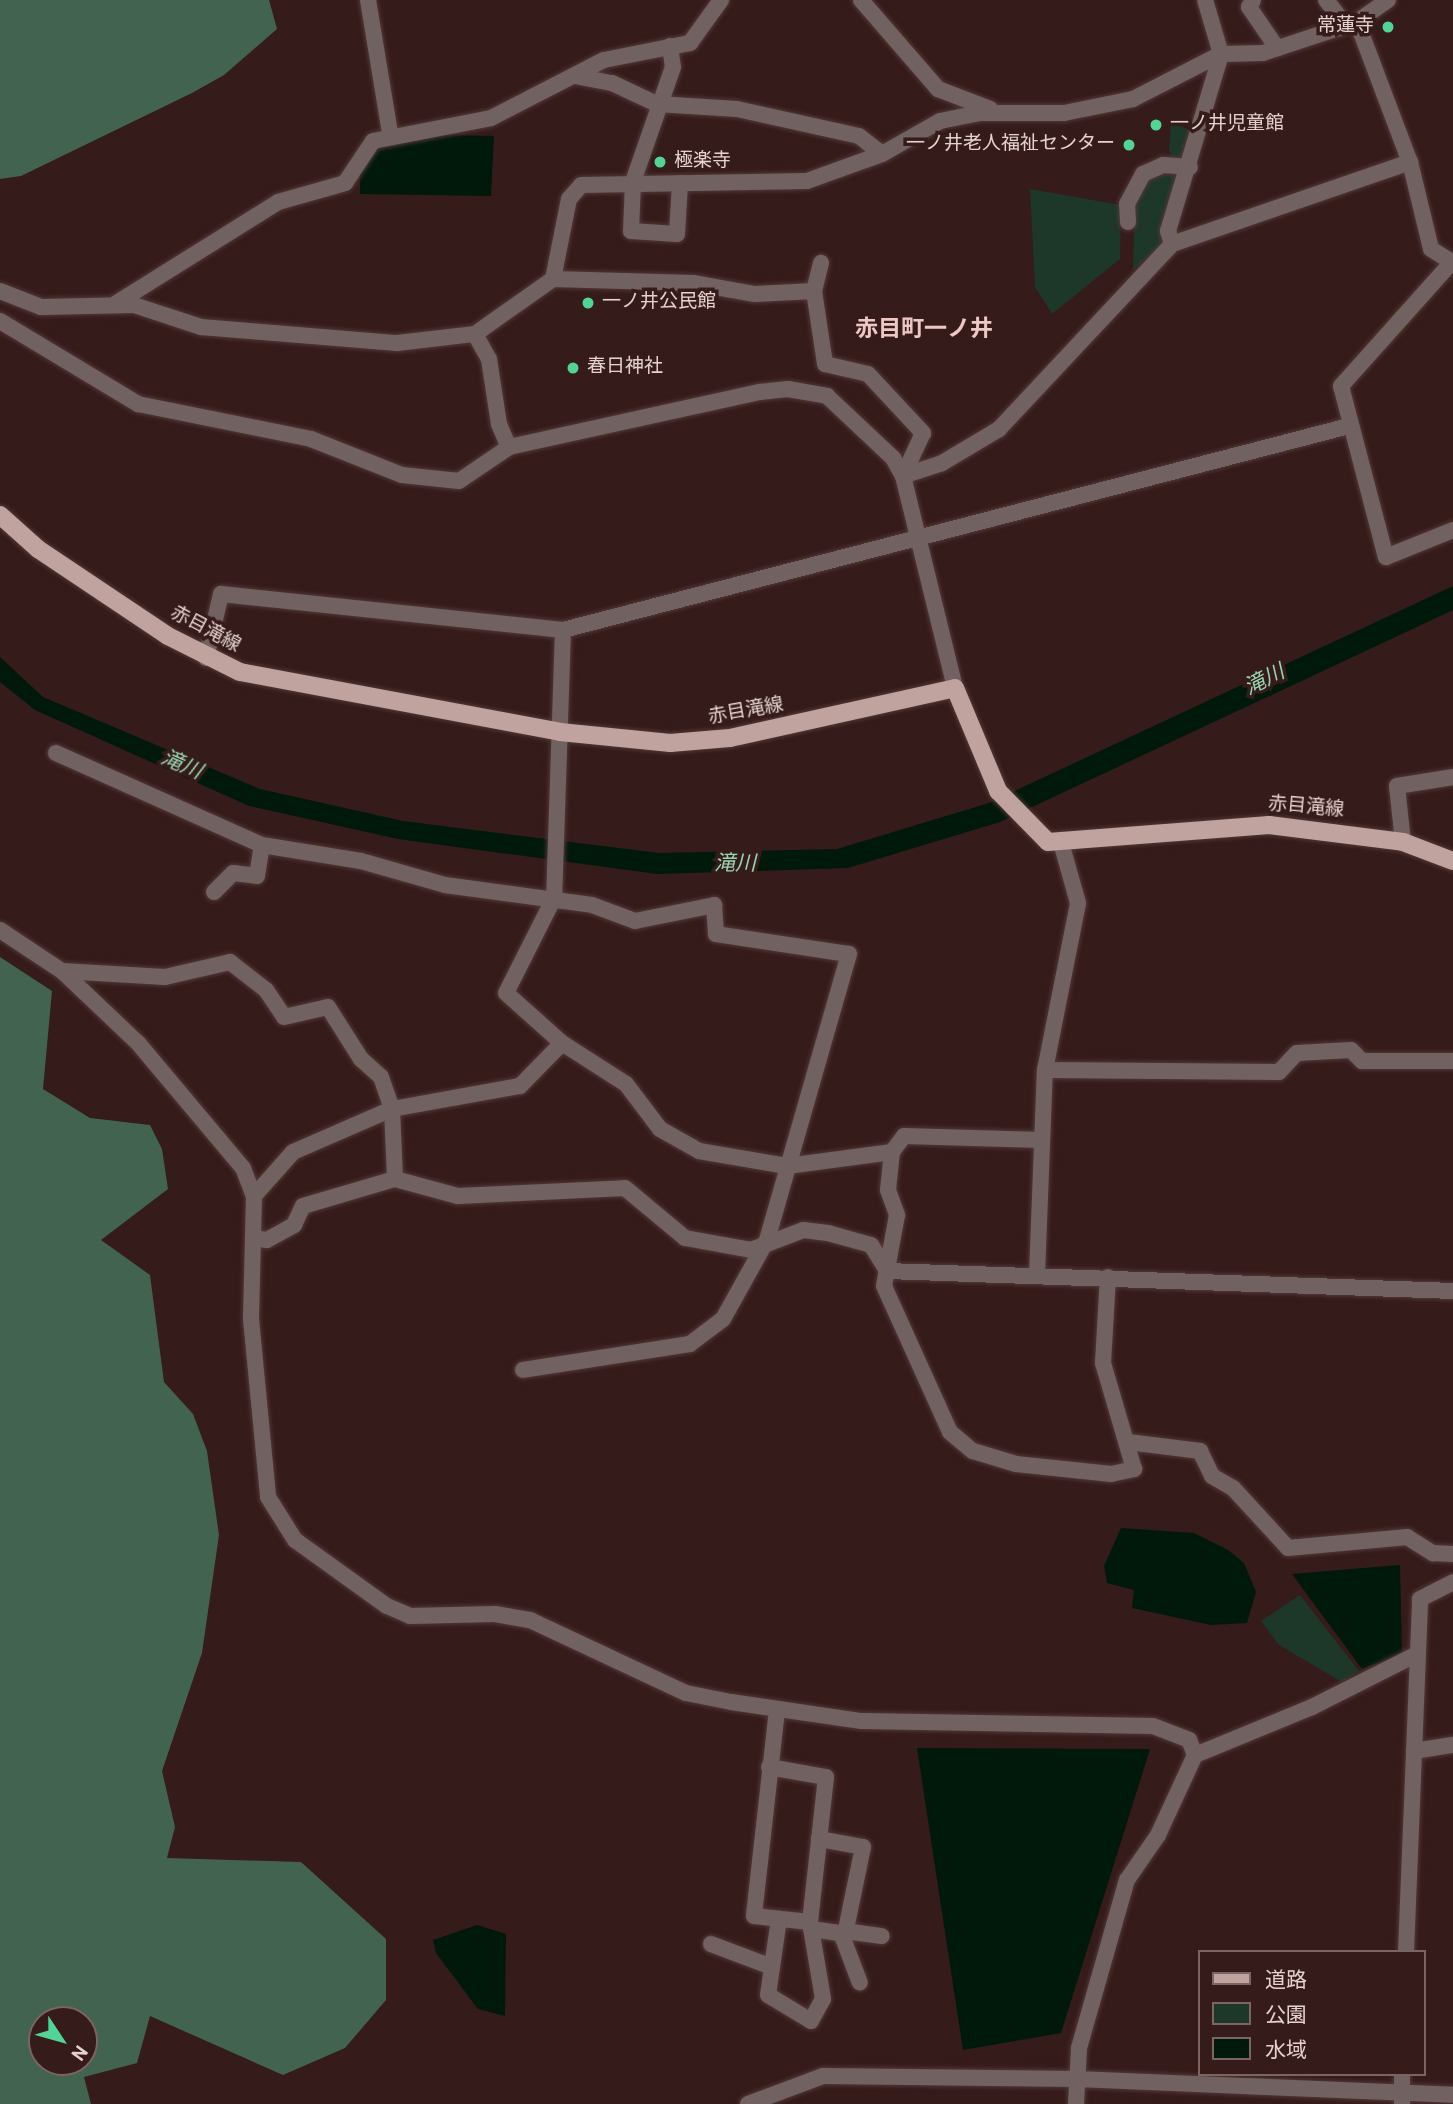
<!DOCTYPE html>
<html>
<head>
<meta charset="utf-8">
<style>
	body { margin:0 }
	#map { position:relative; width:1453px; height:2104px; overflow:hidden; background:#351b19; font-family:Overpass,"Noto Sans JP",sans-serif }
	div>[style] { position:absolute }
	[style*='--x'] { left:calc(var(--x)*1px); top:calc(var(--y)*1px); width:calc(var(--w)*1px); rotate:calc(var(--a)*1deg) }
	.green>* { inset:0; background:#1d3729 }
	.forest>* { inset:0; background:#426350 }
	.water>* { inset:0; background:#00190b }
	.roads { filter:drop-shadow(0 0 2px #513836) drop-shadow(0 0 2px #513836) }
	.minor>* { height:16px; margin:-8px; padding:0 8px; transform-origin:8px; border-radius:8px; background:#716261 }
	.major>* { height:18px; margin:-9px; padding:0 9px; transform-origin:9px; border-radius:9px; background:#c0a29f }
	.dots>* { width:19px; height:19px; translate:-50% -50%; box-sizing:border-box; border:4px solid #351b19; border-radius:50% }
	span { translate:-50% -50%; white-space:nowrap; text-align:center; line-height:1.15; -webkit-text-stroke:7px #351b19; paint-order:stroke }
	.poi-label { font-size:19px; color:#e5d2d0 }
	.right { translate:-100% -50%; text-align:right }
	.left { translate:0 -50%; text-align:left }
	.street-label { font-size:19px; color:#e5d2d0 }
	.water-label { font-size:21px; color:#99d6b4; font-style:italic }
	.quarter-label { font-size:23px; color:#ecc7c4; font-weight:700 }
	.legend { position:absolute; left:1198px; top:1950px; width:228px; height:126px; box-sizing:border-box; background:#351b19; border:2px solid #7b6462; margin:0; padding:9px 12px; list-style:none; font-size:21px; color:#e5d2d0 }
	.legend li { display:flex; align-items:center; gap:14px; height:35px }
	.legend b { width:35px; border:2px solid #7b6462 }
	.north { position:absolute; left:28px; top:2006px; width:70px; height:70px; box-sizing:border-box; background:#351b19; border:2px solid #7b6462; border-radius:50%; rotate:126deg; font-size:19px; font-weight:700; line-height:28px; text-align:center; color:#e5d2d0 }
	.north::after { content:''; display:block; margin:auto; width:24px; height:32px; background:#53d396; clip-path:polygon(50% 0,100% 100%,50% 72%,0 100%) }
</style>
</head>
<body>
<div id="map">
	<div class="green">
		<i style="clip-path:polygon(1171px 123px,1198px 132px,1187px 163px,1174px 161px,1169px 150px)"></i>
		<i style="clip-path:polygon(1159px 171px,1186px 172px,1168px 241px,1133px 270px,1135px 193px)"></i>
		<i style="clip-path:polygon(1030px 189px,1121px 205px,1120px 259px,1052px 314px,1035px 287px)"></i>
		<i style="clip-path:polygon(1300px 1595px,1359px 1671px,1342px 1682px,1279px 1645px,1261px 1621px)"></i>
	</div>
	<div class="forest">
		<i style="clip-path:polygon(0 0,269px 0,277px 29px,224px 75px,192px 93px,21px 176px,0 179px)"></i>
		<i style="clip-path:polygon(evenodd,0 957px,52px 991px,43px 1089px,90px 1118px,150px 1125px,162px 1149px,168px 1189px,101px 1240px,150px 1275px,164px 1382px,193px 1414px,207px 1451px,219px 1535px,202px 1653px,162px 1771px,175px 1827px,167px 1858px,301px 1862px,386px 1939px,386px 2000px,345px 2048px,283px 2075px,150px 2016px,137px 2063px,84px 2077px,91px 2104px,0 2104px,0 957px,42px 2020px,84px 2020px,84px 2062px,42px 2062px,42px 2020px)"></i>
	</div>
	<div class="water">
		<i style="clip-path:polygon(430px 135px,494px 136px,491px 196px,360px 194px,360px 173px,374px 147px)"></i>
		<i style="clip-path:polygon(1453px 586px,1453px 610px,1000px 822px,848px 868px,657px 874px,398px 839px,249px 806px,35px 710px,0 682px,0 657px,43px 697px,260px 789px,403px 821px,659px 853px,837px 849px,989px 803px)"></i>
		<i style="clip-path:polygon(1121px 1528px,1194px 1533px,1228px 1550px,1244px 1563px,1256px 1592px,1247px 1623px,1211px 1625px,1132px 1608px,1134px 1590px,1107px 1583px,1104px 1566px)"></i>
		<i style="clip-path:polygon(1400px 1565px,1402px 1654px,1362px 1669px,1292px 1574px)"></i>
		<i style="clip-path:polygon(917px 1748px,1150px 1749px,1061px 2033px,963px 2050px)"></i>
		<i style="clip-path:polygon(477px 1925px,506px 1934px,505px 2016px,478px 2009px,436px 1953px,433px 1940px)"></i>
	</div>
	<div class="roads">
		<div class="minor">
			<i style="--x:368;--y:0;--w:135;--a:80.6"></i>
			<i style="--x:861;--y:0;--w:118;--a:49.1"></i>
			<i style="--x:938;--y:89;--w:56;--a:21"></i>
			<i style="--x:1253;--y:0;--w:8;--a:120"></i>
			<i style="--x:1249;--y:7;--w:50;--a:55.7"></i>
			<i style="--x:1326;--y:0;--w:31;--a:52"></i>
			<i style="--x:1388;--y:0;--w:38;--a:145"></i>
			<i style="--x:1357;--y:22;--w:150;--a:69.3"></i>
			<i style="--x:1410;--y:162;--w:89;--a:76.4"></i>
			<i style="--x:1431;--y:249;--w:26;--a:32"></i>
			<i style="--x:670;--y:46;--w:21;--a:82"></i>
			<i style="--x:673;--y:67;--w:122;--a:109.2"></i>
			<i style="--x:633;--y:182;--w:49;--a:92.3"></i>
			<i style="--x:631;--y:231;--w:46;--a:3.7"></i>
			<i style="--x:677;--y:234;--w:51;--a:-86.6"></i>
			<i style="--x:575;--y:76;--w:38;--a:11"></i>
			<i style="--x:612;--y:83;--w:50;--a:25"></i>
			<i style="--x:657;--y:104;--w:80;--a:3.6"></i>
			<i style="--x:737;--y:109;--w:125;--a:12.5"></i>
			<i style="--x:859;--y:136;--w:29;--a:38"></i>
			<i style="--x:1128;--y:222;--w:18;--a:-93"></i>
			<i style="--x:1127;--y:204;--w:34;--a:-62"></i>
			<i style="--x:1143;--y:174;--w:22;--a:-24"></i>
			<i style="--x:1163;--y:165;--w:27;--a:4"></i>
			<i style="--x:1172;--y:244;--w:14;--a:-107"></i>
			<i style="--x:1168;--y:231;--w:185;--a:-73.3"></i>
			<i style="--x:1221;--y:54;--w:56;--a:-106.5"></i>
			<i style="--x:1451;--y:263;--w:165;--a:131.8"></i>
			<i style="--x:1341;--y:386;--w:177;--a:75.3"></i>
			<i style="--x:1386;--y:557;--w:72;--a:-21.9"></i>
			<i style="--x:553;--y:279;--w:82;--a:-78.7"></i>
			<i style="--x:569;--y:199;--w:18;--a:-49"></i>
			<i style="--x:581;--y:185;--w:226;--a:-1"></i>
			<i style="--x:807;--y:181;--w:80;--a:-19.8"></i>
			<i style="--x:882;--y:154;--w:67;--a:-29.6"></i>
			<i style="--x:940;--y:121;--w:41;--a:-11.3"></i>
			<i style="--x:980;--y:113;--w:84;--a:0"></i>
			<i style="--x:1064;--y:113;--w:70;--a:-11.5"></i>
			<i style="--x:1133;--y:99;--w:99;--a:-27.1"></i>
			<i style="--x:1221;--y:54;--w:42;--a:-1.4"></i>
			<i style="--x:1263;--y:53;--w:99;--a:-18.3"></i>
			<i style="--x:0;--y:291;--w:44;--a:21.3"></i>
			<i style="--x:41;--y:307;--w:93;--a:-1.2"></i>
			<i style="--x:134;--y:305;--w:71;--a:18.2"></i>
			<i style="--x:201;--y:327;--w:197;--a:4.7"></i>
			<i style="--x:397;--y:343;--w:79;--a:-6.6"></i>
			<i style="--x:475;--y:334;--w:95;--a:-35.2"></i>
			<i style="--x:553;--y:279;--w:140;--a:1.6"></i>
			<i style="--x:693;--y:283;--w:63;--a:10.1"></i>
			<i style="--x:755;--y:294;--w:59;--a:-2.9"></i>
			<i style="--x:814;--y:291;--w:74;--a:81.4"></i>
			<i style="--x:825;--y:364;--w:44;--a:13.1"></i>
			<i style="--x:868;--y:374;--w:81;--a:47"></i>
			<i style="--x:923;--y:433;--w:47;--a:114.9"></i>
			<i style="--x:814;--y:291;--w:29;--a:-76"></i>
			<i style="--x:115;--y:304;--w:192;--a:-32"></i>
			<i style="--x:278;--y:202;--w:70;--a:-15.8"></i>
			<i style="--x:345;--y:183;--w:50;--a:-56.3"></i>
			<i style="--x:373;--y:141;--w:120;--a:-11"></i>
			<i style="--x:491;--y:118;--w:127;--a:-27.2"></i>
			<i style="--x:604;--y:60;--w:88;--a:-11.2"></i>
			<i style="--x:690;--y:43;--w:53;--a:-54.2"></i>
			<i style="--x:0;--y:321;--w:161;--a:31"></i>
			<i style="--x:138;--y:404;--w:177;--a:11.4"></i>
			<i style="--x:311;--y:439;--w:98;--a:21.6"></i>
			<i style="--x:402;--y:475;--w:57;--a:6"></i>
			<i style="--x:459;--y:481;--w:60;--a:-34.2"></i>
			<i style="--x:475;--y:334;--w:29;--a:61"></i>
			<i style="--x:489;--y:359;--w:66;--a:81.3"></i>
			<i style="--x:499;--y:424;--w:25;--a:67"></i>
			<i style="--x:509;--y:447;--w:257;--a:-12.4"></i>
			<i style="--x:760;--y:392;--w:28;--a:-6"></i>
			<i style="--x:788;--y:389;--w:40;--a:10"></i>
			<i style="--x:827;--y:396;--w:91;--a:43.2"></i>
			<i style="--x:893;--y:458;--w:21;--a:61"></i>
			<i style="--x:903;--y:476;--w:218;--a:76.2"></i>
			<i style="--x:903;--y:476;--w:41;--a:-18.4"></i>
			<i style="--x:942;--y:463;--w:66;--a:-30.8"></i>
			<i style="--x:999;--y:429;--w:253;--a:-46.9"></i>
			<i style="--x:1172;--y:244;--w:252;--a:-19"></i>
			<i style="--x:563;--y:630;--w:268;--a:91.9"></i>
			<i style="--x:554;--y:898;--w:106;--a:116.8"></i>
			<i style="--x:506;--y:993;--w:75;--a:41.8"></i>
			<i style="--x:562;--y:1043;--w:76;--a:32.6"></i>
			<i style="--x:626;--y:1084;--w:56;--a:52.9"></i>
			<i style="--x:660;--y:1129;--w:45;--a:29.4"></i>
			<i style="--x:699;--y:1151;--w:89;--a:9.7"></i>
			<i style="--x:787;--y:1166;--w:106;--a:-7.6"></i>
			<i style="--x:206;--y:658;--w:66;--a:-76.8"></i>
			<i style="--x:221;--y:594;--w:344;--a:6"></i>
			<i style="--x:563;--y:630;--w:812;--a:-14.55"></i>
			<i style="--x:56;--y:753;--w:226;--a:24.1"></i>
			<i style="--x:262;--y:845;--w:100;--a:9.2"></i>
			<i style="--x:361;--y:861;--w:87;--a:15.9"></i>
			<i style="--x:445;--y:885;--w:148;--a:7.7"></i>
			<i style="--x:592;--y:905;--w:46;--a:20.4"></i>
			<i style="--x:635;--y:921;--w:81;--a:-11.4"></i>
			<i style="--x:714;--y:905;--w:29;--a:86"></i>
			<i style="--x:716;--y:934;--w:134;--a:8.6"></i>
			<i style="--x:849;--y:954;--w:298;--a:106"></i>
			<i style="--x:767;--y:1240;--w:90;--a:119.1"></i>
			<i style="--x:723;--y:1319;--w:41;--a:142.9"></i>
			<i style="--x:690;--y:1344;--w:169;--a:171.2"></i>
			<i style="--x:1403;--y:842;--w:56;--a:-96.1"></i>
			<i style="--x:1397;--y:786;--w:57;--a:-9.1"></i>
			<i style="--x:214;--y:892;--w:27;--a:-45"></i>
			<i style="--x:233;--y:873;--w:24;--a:7"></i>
			<i style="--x:257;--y:876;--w:31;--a:-81"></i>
			<i style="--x:0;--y:930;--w:74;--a:33.5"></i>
			<i style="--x:62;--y:971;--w:105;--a:43.5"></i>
			<i style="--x:138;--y:1043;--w:163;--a:50"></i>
			<i style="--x:243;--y:1168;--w:30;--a:69"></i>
			<i style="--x:254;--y:1196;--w:123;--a:91.4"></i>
			<i style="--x:251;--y:1319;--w:179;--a:84.5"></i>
			<i style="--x:268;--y:1497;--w:51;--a:57.9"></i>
			<i style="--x:295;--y:1540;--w:113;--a:35.7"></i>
			<i style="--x:387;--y:1606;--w:25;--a:23"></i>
			<i style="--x:410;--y:1616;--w:85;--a:-1.3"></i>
			<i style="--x:495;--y:1614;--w:36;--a:10"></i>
			<i style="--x:530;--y:1620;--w:172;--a:25.1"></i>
			<i style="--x:686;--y:1693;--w:46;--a:11.3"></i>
			<i style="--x:731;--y:1702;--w:132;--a:8.3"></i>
			<i style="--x:862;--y:1721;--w:291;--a:1"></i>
			<i style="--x:1153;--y:1726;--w:39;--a:21"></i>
			<i style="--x:1189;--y:1740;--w:16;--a:68"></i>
			<i style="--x:62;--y:971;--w:103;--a:3.3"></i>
			<i style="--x:165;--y:977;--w:67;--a:-13"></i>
			<i style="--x:230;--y:962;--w:46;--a:37.9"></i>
			<i style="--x:266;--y:990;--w:32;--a:56"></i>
			<i style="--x:284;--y:1017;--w:45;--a:-12.8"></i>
			<i style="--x:328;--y:1007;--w:62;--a:57.6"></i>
			<i style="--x:361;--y:1059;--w:27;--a:42"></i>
			<i style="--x:381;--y:1077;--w:34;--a:71"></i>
			<i style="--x:392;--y:1109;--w:70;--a:87.5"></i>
			<i style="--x:1045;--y:1070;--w:234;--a:0.5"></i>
			<i style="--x:1279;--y:1072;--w:26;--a:-47"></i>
			<i style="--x:1297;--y:1053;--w:54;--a:-3.2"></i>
			<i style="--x:1351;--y:1050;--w:16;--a:45"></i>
			<i style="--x:1362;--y:1061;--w:91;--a:0"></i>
			<i style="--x:1042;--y:1140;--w:138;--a:-178.3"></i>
			<i style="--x:904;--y:1136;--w:20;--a:127"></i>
			<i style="--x:892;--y:1152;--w:38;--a:96"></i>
			<i style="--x:888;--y:1190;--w:27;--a:70"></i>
			<i style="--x:897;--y:1215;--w:72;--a:100.4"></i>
			<i style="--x:884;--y:1286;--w:160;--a:65.7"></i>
			<i style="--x:950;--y:1432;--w:30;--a:40"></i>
			<i style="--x:973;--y:1451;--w:45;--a:16.8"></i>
			<i style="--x:1016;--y:1464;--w:96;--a:6"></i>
			<i style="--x:1111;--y:1474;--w:24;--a:-12"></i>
			<i style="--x:1134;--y:1469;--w:110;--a:-106.3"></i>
			<i style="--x:1103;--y:1363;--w:86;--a:-86.7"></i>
			<i style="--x:254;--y:1196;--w:59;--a:-48.4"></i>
			<i style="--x:293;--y:1152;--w:108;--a:-23.5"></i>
			<i style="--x:392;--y:1109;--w:130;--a:-10.2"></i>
			<i style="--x:520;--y:1086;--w:60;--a:-45.7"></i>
			<i style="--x:254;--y:1238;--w:13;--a:9"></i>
			<i style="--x:267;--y:1240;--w:31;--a:-29"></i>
			<i style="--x:294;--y:1225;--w:21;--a:-65"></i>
			<i style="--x:303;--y:1206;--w:96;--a:-16.4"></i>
			<i style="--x:395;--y:1179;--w:65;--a:15.1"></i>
			<i style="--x:458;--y:1196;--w:167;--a:-2.7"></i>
			<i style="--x:625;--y:1188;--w:78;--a:39.8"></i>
			<i style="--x:685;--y:1238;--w:67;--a:10.3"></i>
			<i style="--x:751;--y:1250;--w:56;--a:-21"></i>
			<i style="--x:803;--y:1230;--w:25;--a:7"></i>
			<i style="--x:828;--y:1233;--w:45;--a:15.6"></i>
			<i style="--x:871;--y:1245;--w:31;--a:58"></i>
			<i style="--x:887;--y:1271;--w:566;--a:2.02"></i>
			<i style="--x:1037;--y:1275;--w:205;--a:-87.8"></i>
			<i style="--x:1045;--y:1070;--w:170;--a:-78.8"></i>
			<i style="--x:1078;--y:903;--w:59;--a:-105.7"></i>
			<i style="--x:1128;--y:1442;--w:73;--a:7.1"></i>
			<i style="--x:1200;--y:1451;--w:28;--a:64"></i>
			<i style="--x:1212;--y:1476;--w:24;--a:30"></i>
			<i style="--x:1233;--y:1488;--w:81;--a:47.5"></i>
			<i style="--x:1288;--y:1548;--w:120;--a:-5.3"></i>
			<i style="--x:1407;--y:1537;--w:31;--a:32"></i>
			<i style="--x:1433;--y:1553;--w:20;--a:3"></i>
			<i style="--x:777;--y:1710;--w:207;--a:96.4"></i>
			<i style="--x:754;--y:1916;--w:56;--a:6.1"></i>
			<i style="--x:1414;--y:1751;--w:39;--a:-9"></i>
			<i style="--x:769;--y:1767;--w:58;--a:10"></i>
			<i style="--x:826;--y:1777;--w:146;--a:96.3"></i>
			<i style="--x:810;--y:1922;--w:78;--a:80.4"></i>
			<i style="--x:823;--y:1999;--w:25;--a:119"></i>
			<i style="--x:811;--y:2021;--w:50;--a:-148.8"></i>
			<i style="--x:768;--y:1995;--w:77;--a:-81.8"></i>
			<i style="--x:811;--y:1929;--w:34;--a:8"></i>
			<i style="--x:845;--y:1934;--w:89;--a:-78.3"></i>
			<i style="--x:863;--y:1847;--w:45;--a:-169.7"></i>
			<i style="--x:845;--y:1931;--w:37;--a:8"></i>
			<i style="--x:841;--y:1933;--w:53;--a:69.2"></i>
			<i style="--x:711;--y:1944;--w:65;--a:20.7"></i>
			<i style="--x:1406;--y:1952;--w:353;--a:-87.7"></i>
			<i style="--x:1420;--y:1599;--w:37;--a:-27"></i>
			<i style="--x:1402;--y:2074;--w:30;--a:90"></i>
			<i style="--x:748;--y:2104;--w:80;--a:-20.5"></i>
			<i style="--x:823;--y:2076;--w:254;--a:0.7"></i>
			<i style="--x:1077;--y:2079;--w:376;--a:2.4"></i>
			<i style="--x:1076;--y:2104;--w:56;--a:-86.9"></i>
			<i style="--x:1079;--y:2048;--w:175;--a:-74.1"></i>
			<i style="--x:1127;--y:1880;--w:55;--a:-55.4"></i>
			<i style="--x:1158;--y:1835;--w:88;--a:-65.2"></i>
			<i style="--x:1195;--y:1755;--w:126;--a:-22.3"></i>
			<i style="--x:1312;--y:1707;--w:115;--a:-26.8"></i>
		</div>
		<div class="major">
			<i style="--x:0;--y:515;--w:51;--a:41.8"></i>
			<i style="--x:38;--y:549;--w:156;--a:33.8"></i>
			<i style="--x:168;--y:636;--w:80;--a:26.6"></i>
			<i style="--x:240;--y:672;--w:326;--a:10.6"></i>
			<i style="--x:560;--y:732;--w:111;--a:5.7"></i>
			<i style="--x:670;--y:743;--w:60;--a:-4.8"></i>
			<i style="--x:730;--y:738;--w:230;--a:-12.5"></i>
			<i style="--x:955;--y:688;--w:112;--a:67.3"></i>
			<i style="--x:998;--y:791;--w:71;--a:45.6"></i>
			<i style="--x:1048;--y:842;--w:222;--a:-4.4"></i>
			<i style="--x:1269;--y:825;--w:135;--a:7.2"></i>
			<i style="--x:1403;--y:842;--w:53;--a:20.8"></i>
		</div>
	</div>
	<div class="dots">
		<i style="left:1388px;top:27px;background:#53d396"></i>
		<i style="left:1156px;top:125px;background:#53d396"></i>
		<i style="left:1129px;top:145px;background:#53d396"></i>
		<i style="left:660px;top:162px;background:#53d396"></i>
		<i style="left:588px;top:303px;background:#53d396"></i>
		<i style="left:573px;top:368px;background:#53d396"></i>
	</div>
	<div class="poi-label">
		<span class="right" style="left:1374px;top:27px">常蓮寺</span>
		<span class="left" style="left:1170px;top:125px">一ノ井児童館</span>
		<span class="right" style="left:1115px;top:145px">一ノ井老人福祉センター</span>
		<span class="left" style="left:674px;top:162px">極楽寺</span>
		<span class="left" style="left:602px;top:303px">一ノ井公民館</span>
		<span class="left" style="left:587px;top:368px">春日神社</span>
	</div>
	<div class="street-label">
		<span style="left:205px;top:630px;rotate:28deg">赤目滝線</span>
		<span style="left:746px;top:712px;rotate:-10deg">赤目滝線</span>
		<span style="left:1306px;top:808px;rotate:5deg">赤目滝線</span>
	</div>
	<div class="water-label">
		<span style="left:1265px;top:681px;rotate:-27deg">滝川</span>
		<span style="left:181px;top:766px;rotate:23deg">滝川</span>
		<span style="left:735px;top:865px">滝川</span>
	</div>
	<div class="quarter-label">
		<span style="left:924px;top:331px">赤目町一ノ井</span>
	</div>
	<ul class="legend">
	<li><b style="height:9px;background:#c0a29f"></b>道路</li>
	<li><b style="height:19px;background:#1d3729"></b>公園</li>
	<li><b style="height:19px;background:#00190b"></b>水域</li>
	</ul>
	<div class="north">N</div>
</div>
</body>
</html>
